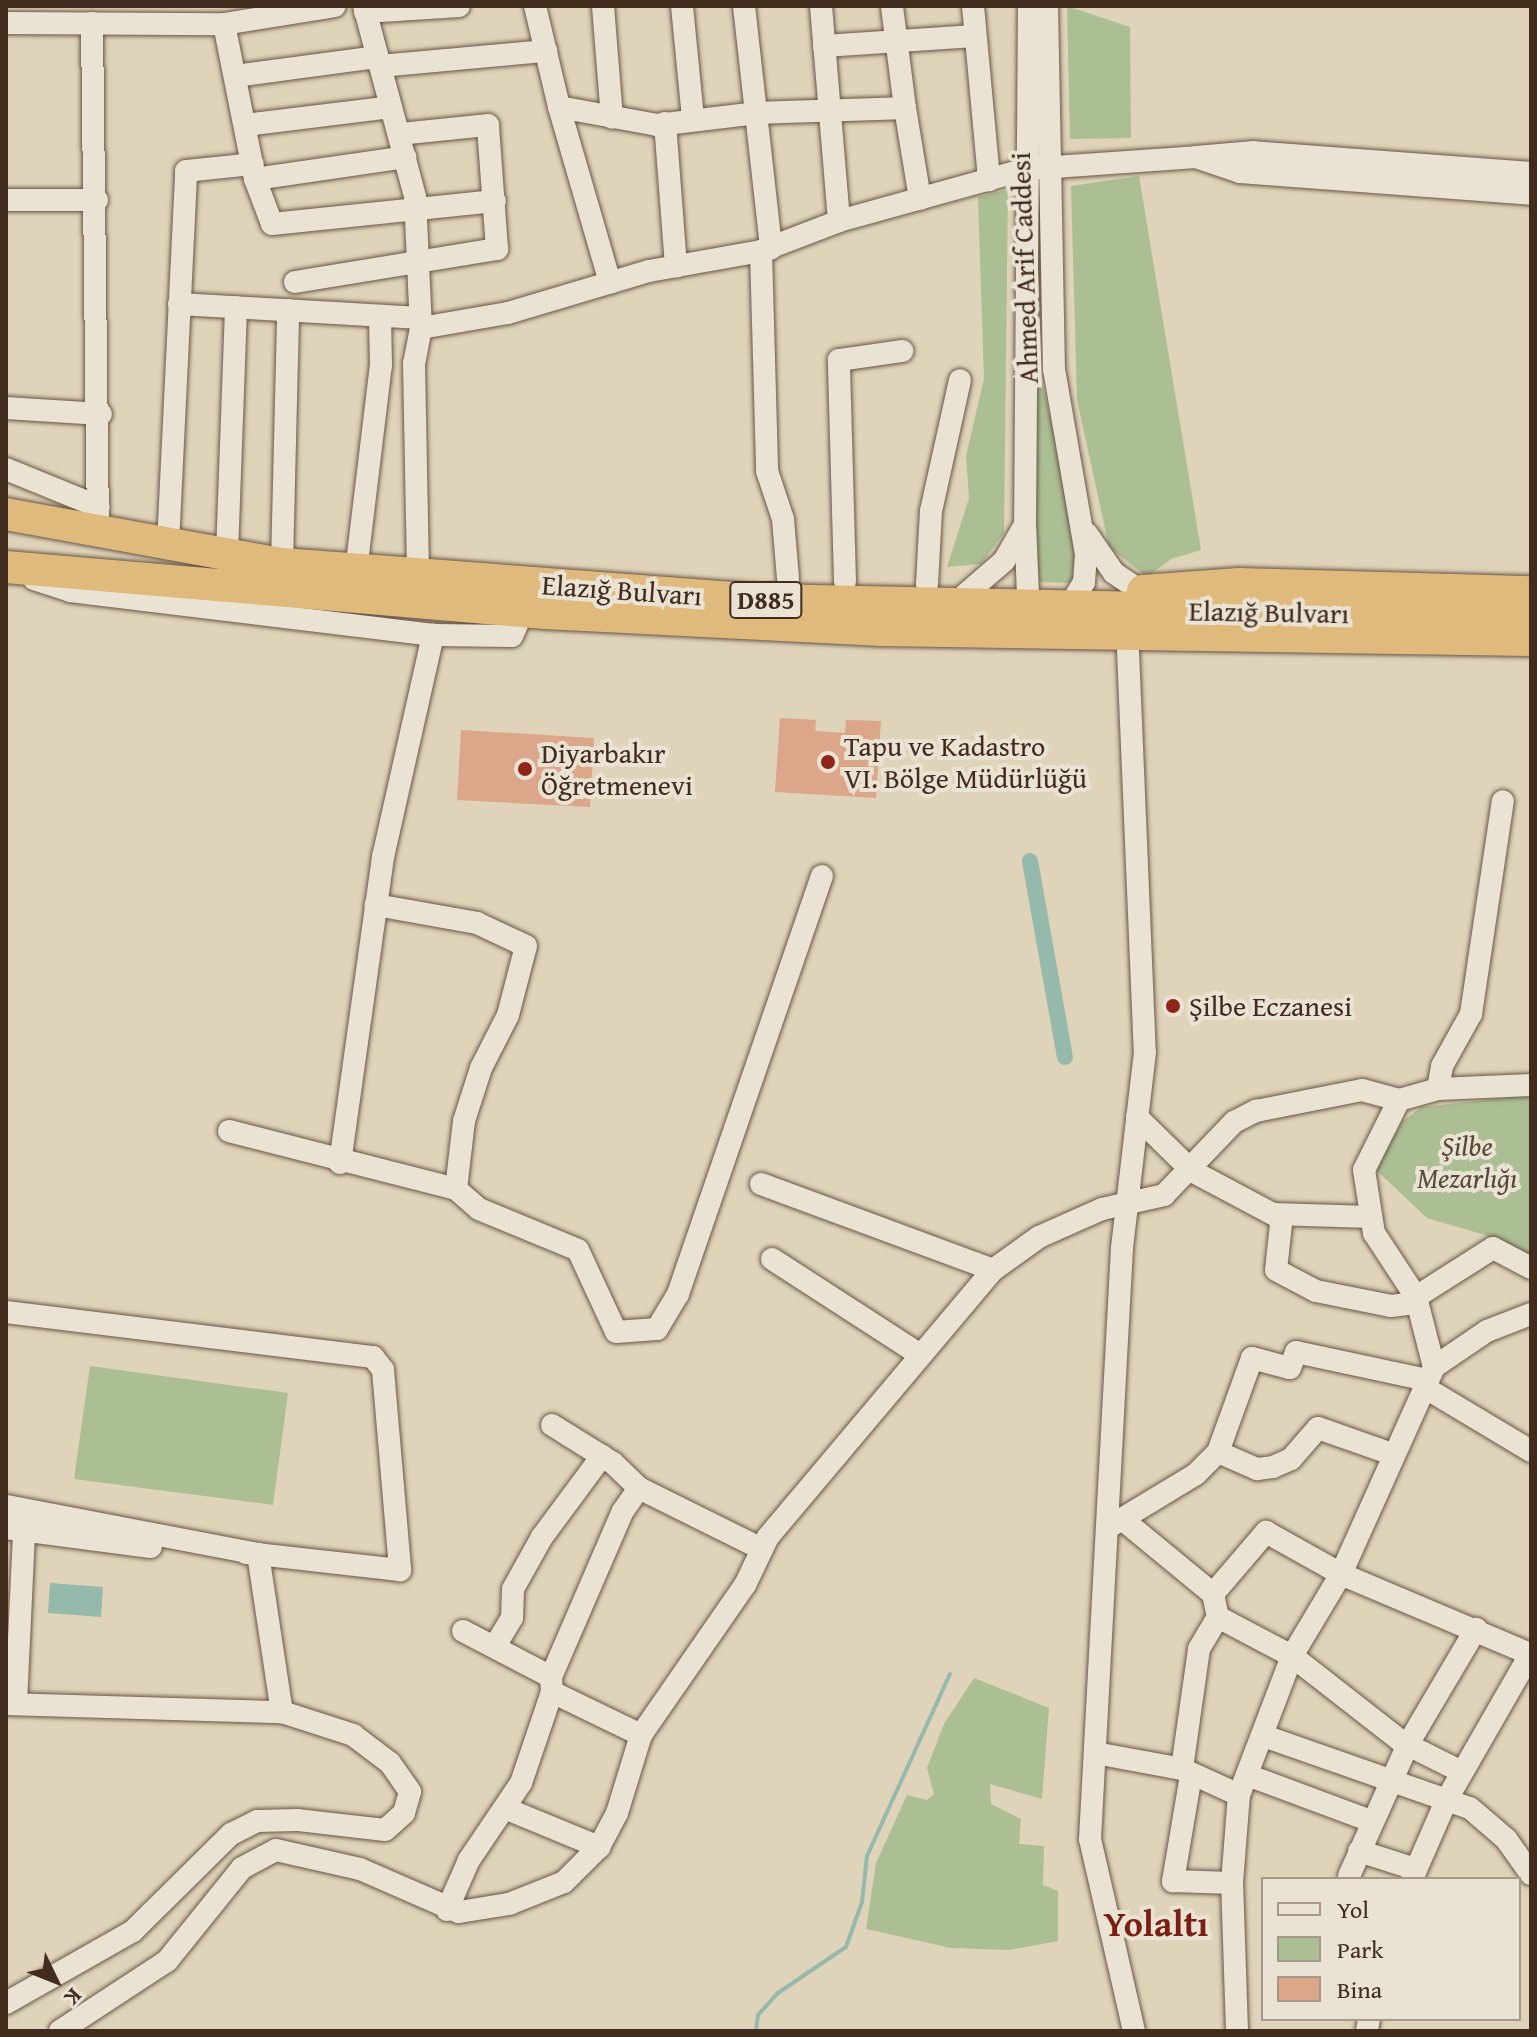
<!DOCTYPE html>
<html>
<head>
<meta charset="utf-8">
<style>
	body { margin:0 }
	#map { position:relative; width:1537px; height:2037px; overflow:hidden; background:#dfd3b9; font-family:"Gentium Book Plus",serif }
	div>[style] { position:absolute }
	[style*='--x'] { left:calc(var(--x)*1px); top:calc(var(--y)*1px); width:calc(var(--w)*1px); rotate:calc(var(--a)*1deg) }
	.green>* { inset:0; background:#acbe94 }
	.water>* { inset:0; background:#95b9aa }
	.stream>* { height:4px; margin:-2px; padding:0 2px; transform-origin:2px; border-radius:2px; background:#95b9aa }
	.canal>* { height:16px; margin:-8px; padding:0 8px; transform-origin:8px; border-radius:8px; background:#95b9aa }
	.building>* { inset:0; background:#dba68a }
	.roads { filter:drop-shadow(0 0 2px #685645) drop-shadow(0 0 2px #685645) }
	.minor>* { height:22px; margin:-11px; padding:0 11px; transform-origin:11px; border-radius:11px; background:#eae2d2 }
	.highway>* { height:32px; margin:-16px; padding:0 16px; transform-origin:16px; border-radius:16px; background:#e0ba7c }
	.dots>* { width:22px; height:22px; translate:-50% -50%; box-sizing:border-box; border:4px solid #eae2d2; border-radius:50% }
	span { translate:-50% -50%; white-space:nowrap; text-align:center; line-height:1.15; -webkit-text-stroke:8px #eae2d2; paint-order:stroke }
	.shield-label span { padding:2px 6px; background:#eae2d2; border:2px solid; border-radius:6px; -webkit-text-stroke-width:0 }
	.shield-label { font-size:26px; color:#412c1e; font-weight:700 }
	.street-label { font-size:28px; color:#412c1e }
	.poi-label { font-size:28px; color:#412c1e }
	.left { translate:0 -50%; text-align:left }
	.park-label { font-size:28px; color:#564936; font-style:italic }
	.district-label { font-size:36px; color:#7a1f14; font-weight:700 }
	.frame { position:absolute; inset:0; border:8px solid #412c1e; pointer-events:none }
	.legend { position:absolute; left:1261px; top:1877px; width:260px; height:144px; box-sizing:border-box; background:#eae2d2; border:2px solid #a6998a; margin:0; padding:10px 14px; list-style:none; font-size:24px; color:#412c1e }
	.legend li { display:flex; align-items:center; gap:16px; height:40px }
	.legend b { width:40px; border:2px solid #a6998a }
	.north { position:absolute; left:16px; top:1941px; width:80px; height:80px; -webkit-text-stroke:6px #eae2d2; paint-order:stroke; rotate:133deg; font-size:22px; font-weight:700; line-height:32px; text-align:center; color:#412c1e }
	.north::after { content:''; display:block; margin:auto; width:28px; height:36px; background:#412c1e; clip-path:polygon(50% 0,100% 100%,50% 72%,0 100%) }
</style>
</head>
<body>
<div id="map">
	<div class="green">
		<i style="clip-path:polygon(1067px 6px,1130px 27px,1131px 138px,1070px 139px)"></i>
		<i style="clip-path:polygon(1139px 176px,1201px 550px,1171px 559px,1147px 577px,1109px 547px,1077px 400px,1071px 186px)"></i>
		<i style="clip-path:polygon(1033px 184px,1039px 185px,1042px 383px,1080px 543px,1075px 583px,1036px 582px)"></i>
		<i style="clip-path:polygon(1008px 190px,1004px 533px,981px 564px,947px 567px,969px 498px,966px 456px,984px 379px,978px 197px)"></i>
		<i style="clip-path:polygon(1531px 1095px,1531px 1258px,1485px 1235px,1427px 1218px,1374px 1168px,1403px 1121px,1422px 1107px)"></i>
		<i style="clip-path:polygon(90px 1366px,288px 1393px,273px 1505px,74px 1479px)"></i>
		<i style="clip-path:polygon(974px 1678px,1049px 1708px,1042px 1799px,990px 1784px,991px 1804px,1021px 1819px,1019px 1844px,1044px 1846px,1043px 1885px,1058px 1891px,1058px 1941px,1009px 1950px,951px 1948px,866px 1929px,876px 1863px,907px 1795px,927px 1800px,934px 1794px,927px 1768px,944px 1724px)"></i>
	</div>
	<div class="water">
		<i style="clip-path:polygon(50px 1583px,103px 1587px,101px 1617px,48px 1613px)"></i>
	</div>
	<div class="stream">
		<i style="--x:756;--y:2031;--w:16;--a:-83"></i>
		<i style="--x:758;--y:2015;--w:30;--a:-48"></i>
		<i style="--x:778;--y:1993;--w:82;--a:-34.1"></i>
		<i style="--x:846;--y:1947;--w:48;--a:-70.4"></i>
		<i style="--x:862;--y:1902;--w:46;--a:-83.8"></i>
		<i style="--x:867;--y:1856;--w:200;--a:-65.5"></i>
	</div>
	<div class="canal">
		<i style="--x:1030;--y:861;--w:199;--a:79.9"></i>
	</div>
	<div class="building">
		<i style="clip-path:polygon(780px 718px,816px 720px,815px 731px,845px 733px,846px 720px,881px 721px,876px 798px,775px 792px)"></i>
		<i style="clip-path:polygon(461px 730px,594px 738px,590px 807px,457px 800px)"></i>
	</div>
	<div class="roads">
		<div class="minor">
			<i style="--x:364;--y:6;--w:198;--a:75"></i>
			<i style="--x:415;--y:197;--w:131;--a:87.4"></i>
			<i style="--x:421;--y:328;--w:36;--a:101"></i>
			<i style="--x:414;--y:363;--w:211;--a:88.9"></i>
			<i style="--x:535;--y:6;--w:104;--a:76.6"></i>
			<i style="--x:559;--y:107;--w:100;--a:10.4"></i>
			<i style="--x:657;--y:125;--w:101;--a:-6.8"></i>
			<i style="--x:757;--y:113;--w:148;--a:-1.9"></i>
			<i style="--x:905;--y:108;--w:103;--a:-97.3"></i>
			<i style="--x:603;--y:6;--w:112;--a:85.4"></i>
			<i style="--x:682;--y:6;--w:113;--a:84.4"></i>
			<i style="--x:744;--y:6;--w:244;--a:83.6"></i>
			<i style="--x:821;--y:6;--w:216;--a:85.2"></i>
			<i style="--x:973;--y:6;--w:175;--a:84.7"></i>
			<i style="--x:1029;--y:6;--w:517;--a:90.44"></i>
			<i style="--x:1025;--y:523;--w:73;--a:87.6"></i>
			<i style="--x:1028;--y:596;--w:21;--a:61"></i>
			<i style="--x:1047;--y:6;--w:363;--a:88.9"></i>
			<i style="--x:1054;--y:369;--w:188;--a:80.2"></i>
			<i style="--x:1086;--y:554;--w:28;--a:94"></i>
			<i style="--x:1084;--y:582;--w:37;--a:121"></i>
			<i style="--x:365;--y:12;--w:94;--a:-3.7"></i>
			<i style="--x:6;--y:23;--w:218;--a:0.3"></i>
			<i style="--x:224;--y:24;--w:112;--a:-9.2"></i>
			<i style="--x:92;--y:23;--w:507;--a:89.32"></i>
			<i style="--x:224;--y:24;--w:158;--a:78.7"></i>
			<i style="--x:255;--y:179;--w:48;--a:69.3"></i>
			<i style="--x:272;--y:224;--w:224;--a:-5.9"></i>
			<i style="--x:824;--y:46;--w:151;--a:-3.8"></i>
			<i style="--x:380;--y:66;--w:167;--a:-5.2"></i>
			<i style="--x:235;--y:76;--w:144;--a:-7.6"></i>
			<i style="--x:559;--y:107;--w:183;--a:73.8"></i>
			<i style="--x:905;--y:108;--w:92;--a:80.6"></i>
			<i style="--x:665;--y:123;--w:144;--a:85.6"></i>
			<i style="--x:245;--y:125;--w:147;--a:-7"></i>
			<i style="--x:1531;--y:173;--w:278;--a:-175.7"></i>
			<i style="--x:1254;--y:152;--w:58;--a:175.1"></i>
			<i style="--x:1196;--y:157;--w:46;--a:18.8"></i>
			<i style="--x:1240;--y:172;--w:292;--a:4.3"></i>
			<i style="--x:255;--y:179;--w:152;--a:-8.3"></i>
			<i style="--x:6;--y:200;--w:91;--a:0"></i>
			<i style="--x:761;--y:251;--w:220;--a:88.4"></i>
			<i style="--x:767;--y:471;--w:51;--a:71.6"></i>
			<i style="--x:783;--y:519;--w:60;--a:85.2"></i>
			<i style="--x:295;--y:282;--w:205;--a:-9.3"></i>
			<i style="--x:497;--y:249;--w:124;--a:-94.2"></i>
			<i style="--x:488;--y:125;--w:89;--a:174.2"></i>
			<i style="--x:179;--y:304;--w:242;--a:3.3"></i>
			<i style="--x:421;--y:328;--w:88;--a:-9.8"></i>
			<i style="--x:508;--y:313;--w:147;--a:-16.6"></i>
			<i style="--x:649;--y:271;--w:114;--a:-10.1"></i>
			<i style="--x:761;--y:251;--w:84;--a:-21"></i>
			<i style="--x:839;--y:221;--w:194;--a:-15.5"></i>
			<i style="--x:1026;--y:169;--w:170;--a:-4"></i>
			<i style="--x:6;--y:408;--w:95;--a:3.6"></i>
			<i style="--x:6;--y:469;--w:100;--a:22.2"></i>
			<i style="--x:1087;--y:534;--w:47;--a:55.3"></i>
			<i style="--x:1114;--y:573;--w:32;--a:34"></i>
			<i style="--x:168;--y:544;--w:373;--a:-87.2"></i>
			<i style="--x:186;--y:171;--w:67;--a:-6"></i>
			<i style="--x:227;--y:554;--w:247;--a:-87.9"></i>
			<i style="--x:282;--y:564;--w:254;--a:-88.6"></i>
			<i style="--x:356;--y:571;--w:208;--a:-83.1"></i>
			<i style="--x:381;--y:365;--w:49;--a:-91.2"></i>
			<i style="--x:34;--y:579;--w:38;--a:18"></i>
			<i style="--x:70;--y:591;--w:366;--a:6.9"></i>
			<i style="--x:433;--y:635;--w:79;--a:0.7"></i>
			<i style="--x:512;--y:636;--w:27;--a:-66"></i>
			<i style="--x:845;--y:581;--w:221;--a:-91.6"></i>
			<i style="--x:839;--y:360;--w:64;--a:-8.1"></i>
			<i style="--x:927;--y:584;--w:73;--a:-86.9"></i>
			<i style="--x:931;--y:511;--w:134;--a:-77.5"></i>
			<i style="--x:952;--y:606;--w:69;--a:-40.9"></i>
			<i style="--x:1004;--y:561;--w:38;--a:-60"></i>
			<i style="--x:1128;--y:651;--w:401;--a:87.6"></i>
			<i style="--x:1145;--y:1052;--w:197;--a:96.7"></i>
			<i style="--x:1122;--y:1248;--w:592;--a:93.1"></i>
			<i style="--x:1090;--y:1839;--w:197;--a:77.1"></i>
			<i style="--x:1438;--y:1089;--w:23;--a:-80"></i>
			<i style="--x:1442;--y:1066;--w:60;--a:-60.9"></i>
			<i style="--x:1471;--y:1014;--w:215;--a:-81.5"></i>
			<i style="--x:1399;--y:1100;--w:41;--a:-15.8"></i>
			<i style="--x:1438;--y:1089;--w:93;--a:-2.5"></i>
			<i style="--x:1137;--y:1117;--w:77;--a:44.5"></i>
			<i style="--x:1192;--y:1171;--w:92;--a:28"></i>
			<i style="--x:1273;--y:1214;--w:98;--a:1.8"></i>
			<i style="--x:229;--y:1131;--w:234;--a:14.3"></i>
			<i style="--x:456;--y:1189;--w:68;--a:-83.3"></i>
			<i style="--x:464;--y:1121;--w:56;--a:-72.2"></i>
			<i style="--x:481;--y:1068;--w:59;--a:-63"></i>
			<i style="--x:508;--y:1015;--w:71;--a:-75.4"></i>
			<i style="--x:526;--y:946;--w:54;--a:-154.9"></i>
			<i style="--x:477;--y:923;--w:103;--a:-169.9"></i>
			<i style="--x:340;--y:1163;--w:309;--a:-82"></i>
			<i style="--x:383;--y:857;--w:228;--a:-77.3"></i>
			<i style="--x:761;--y:1184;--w:247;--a:20.3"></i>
			<i style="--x:456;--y:1189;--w:30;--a:41"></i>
			<i style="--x:479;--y:1209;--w:107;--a:22.5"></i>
			<i style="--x:578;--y:1250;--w:90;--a:65.1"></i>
			<i style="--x:616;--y:1332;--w:41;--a:-4.2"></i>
			<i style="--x:657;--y:1329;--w:41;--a:-59"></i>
			<i style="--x:678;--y:1294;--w:442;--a:-71"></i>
			<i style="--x:1282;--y:1215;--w:55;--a:96.2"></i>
			<i style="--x:1276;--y:1270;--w:45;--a:27.7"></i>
			<i style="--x:1316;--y:1291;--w:76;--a:11.3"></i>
			<i style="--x:1391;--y:1306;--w:26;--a:-7"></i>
			<i style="--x:772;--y:1259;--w:175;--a:32.9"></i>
			<i style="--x:1416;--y:1297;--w:91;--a:-32.5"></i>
			<i style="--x:1493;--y:1248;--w:43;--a:27.8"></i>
			<i style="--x:6;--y:1312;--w:370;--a:7"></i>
			<i style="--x:373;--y:1357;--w:16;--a:52"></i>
			<i style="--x:383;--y:1370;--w:201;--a:85.1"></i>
			<i style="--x:400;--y:1570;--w:143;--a:-173.6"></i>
			<i style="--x:258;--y:1554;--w:257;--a:-169.2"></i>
			<i style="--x:1424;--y:1387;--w:125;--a:30.9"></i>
			<i style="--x:552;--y:1425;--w:72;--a:31.9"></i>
			<i style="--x:613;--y:1463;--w:36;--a:44"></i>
			<i style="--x:639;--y:1488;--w:137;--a:26.4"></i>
			<i style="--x:1218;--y:1452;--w:43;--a:23.6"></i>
			<i style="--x:1257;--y:1469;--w:16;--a:-7"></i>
			<i style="--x:1273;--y:1467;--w:20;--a:-24"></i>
			<i style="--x:1291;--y:1459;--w:41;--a:-48.9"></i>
			<i style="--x:1318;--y:1428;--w:78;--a:19.4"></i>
			<i style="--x:1122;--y:1519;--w:118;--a:39.5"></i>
			<i style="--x:1213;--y:1594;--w:24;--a:78"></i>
			<i style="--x:1218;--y:1617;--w:37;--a:121"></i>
			<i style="--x:1199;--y:1649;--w:121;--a:98.1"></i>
			<i style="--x:6;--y:1528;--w:146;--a:7.5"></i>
			<i style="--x:1107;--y:1528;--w:104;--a:-31.2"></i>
			<i style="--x:1196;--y:1474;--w:31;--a:-45"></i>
			<i style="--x:1218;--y:1452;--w:100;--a:-70.1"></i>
			<i style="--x:1252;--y:1358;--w:39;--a:15"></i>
			<i style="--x:1290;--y:1368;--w:17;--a:-69"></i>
			<i style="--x:1296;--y:1352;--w:134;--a:12.1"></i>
			<i style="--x:246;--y:1553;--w:12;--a:5"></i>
			<i style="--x:258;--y:1554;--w:160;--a:81.4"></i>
			<i style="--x:1213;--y:1594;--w:82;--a:-49.5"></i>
			<i style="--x:1266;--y:1532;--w:86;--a:29.2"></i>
			<i style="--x:1341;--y:1574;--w:205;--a:22.9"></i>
			<i style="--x:1218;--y:1617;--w:84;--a:27.8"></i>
			<i style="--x:1292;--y:1656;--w:140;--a:38"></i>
			<i style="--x:1402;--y:1742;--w:67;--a:26.6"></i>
			<i style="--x:463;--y:1631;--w:99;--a:27.6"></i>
			<i style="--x:495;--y:1646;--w:33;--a:-59"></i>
			<i style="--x:512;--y:1618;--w:29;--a:-88"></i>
			<i style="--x:513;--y:1589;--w:60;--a:-60.9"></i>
			<i style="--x:542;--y:1537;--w:101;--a:-53.5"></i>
			<i style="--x:552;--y:1692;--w:99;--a:25.8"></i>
			<i style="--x:16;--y:1703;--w:188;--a:-87.3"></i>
			<i style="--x:6;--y:1704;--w:276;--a:1.7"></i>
			<i style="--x:282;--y:1712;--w:75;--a:17.9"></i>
			<i style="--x:353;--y:1735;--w:46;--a:37.1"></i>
			<i style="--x:390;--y:1763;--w:35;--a:55"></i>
			<i style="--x:410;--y:1792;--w:22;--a:106"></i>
			<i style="--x:404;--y:1813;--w:25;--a:138"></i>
			<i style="--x:385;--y:1830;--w:89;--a:-173.5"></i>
			<i style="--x:297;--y:1820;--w:40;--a:178.6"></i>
			<i style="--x:257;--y:1821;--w:29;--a:153"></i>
			<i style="--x:231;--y:1834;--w:138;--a:135.3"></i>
			<i style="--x:133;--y:1931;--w:146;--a:150.4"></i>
			<i style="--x:1264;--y:1736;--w:218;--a:19.3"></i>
			<i style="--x:1470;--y:1808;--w:48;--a:40.7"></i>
			<i style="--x:1506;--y:1839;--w:43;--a:54.5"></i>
			<i style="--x:1095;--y:1753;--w:88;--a:10.4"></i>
			<i style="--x:1182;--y:1769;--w:63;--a:24.5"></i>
			<i style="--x:1191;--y:1775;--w:108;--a:99.6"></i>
			<i style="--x:1173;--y:1881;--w:59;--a:1.9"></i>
			<i style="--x:1250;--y:1776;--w:129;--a:20.4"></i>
			<i style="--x:507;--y:1809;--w:100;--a:22.4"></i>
			<i style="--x:1359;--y:1851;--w:59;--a:17.8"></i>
			<i style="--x:1349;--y:1876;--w:145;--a:-65.9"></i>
			<i style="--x:1408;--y:1744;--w:134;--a:-59.4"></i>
			<i style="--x:1412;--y:1879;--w:87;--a:-66.4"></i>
			<i style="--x:1447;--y:1799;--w:168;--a:-60.1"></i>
			<i style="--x:447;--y:1910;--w:55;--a:-66.3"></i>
			<i style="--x:469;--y:1860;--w:93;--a:-56"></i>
			<i style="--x:521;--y:1783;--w:96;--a:-71.2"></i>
			<i style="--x:552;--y:1692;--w:15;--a:-94"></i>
			<i style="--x:551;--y:1677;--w:181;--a:-66.6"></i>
			<i style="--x:623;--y:1511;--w:28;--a:-55"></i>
			<i style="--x:60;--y:2031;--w:128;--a:-33.2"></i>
			<i style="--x:167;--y:1961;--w:119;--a:-51.1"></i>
			<i style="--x:242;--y:1868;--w:38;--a:-28"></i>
			<i style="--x:276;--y:1850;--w:86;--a:12.7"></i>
			<i style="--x:360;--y:1869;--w:108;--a:23.5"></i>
			<i style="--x:459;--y:1912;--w:51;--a:-9.1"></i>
			<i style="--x:509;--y:1904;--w:59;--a:-21.8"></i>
			<i style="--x:564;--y:1882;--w:49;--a:-45"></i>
			<i style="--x:599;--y:1847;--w:38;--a:-62"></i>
			<i style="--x:617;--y:1813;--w:82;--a:-72.9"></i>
			<i style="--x:641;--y:1735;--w:183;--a:-55.3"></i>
			<i style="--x:745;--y:1585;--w:53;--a:-64.4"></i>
			<i style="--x:768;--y:1537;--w:349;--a:-49.9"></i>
			<i style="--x:993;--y:1270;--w:57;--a:-35.7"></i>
			<i style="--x:1039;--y:1237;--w:69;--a:-24"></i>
			<i style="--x:1102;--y:1209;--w:64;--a:-12.7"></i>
			<i style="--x:1164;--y:1195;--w:101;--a:-46.2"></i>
			<i style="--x:1234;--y:1122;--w:25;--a:-27"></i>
			<i style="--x:1256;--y:1111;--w:108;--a:-11.2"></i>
			<i style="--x:1362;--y:1090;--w:38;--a:15"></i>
			<i style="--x:1399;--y:1100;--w:78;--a:116.6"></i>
			<i style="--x:1364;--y:1170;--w:64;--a:81"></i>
			<i style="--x:1374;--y:1233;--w:77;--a:56.7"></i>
			<i style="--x:1416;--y:1297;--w:72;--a:75.6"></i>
			<i style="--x:1237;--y:2031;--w:148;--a:-91.9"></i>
			<i style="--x:1232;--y:1883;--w:88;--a:-85.5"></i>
			<i style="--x:1239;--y:1795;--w:149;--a:-69.1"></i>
			<i style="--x:1292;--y:1656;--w:96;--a:-59.1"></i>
			<i style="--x:1341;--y:1574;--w:227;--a:-65.8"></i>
			<i style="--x:1434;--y:1367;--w:64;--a:-34.2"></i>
			<i style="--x:1487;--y:1331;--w:47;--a:-21.1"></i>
			<i style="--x:1367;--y:2031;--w:12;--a:-81"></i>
		</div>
		<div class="highway">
			<i style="--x:6;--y:514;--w:280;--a:10.3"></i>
			<i style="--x:282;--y:564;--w:485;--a:4.3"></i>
			<i style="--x:766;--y:600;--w:765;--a:1.2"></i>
			<i style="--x:6;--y:567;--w:541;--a:4.88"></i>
			<i style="--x:545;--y:613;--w:337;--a:2.9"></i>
			<i style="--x:882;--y:630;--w:649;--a:0.88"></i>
			<i style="--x:1143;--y:591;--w:96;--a:-4.2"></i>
			<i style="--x:1239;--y:584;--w:292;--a:1.6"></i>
		</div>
	</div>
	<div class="dots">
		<i style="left:828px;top:762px;background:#8f2418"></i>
		<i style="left:525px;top:769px;background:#8f2418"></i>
		<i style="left:1173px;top:1006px;background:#8f2418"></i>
	</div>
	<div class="shield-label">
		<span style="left:766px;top:600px">D885</span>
	</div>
	<div class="street-label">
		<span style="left:1024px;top:268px;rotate:-92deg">Ahmed Arif Caddesi</span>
		<span style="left:622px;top:590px;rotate:4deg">Elazığ Bulvarı</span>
		<span style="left:1269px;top:612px;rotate:1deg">Elazığ Bulvarı</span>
	</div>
	<div class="poi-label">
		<span class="left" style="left:844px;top:762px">Tapu ve Kadastro<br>VI. Bölge Müdürlüğü</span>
		<span class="left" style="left:541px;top:769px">Diyarbakır<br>Öğretmenevi</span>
		<span class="left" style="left:1189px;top:1006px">Şilbe Eczanesi</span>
	</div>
	<div class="park-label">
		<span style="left:1467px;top:1162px">Şilbe<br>Mezarlığı</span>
	</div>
	<div class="district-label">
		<span style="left:1156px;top:1923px">Yolaltı</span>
	</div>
	<div class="frame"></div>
	<ul class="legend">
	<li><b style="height:10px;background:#eae2d2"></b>Yol</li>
	<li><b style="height:22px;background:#acbe94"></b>Park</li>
	<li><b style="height:22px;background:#dba68a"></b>Bina</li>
	</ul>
	<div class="north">K</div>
</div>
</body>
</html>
